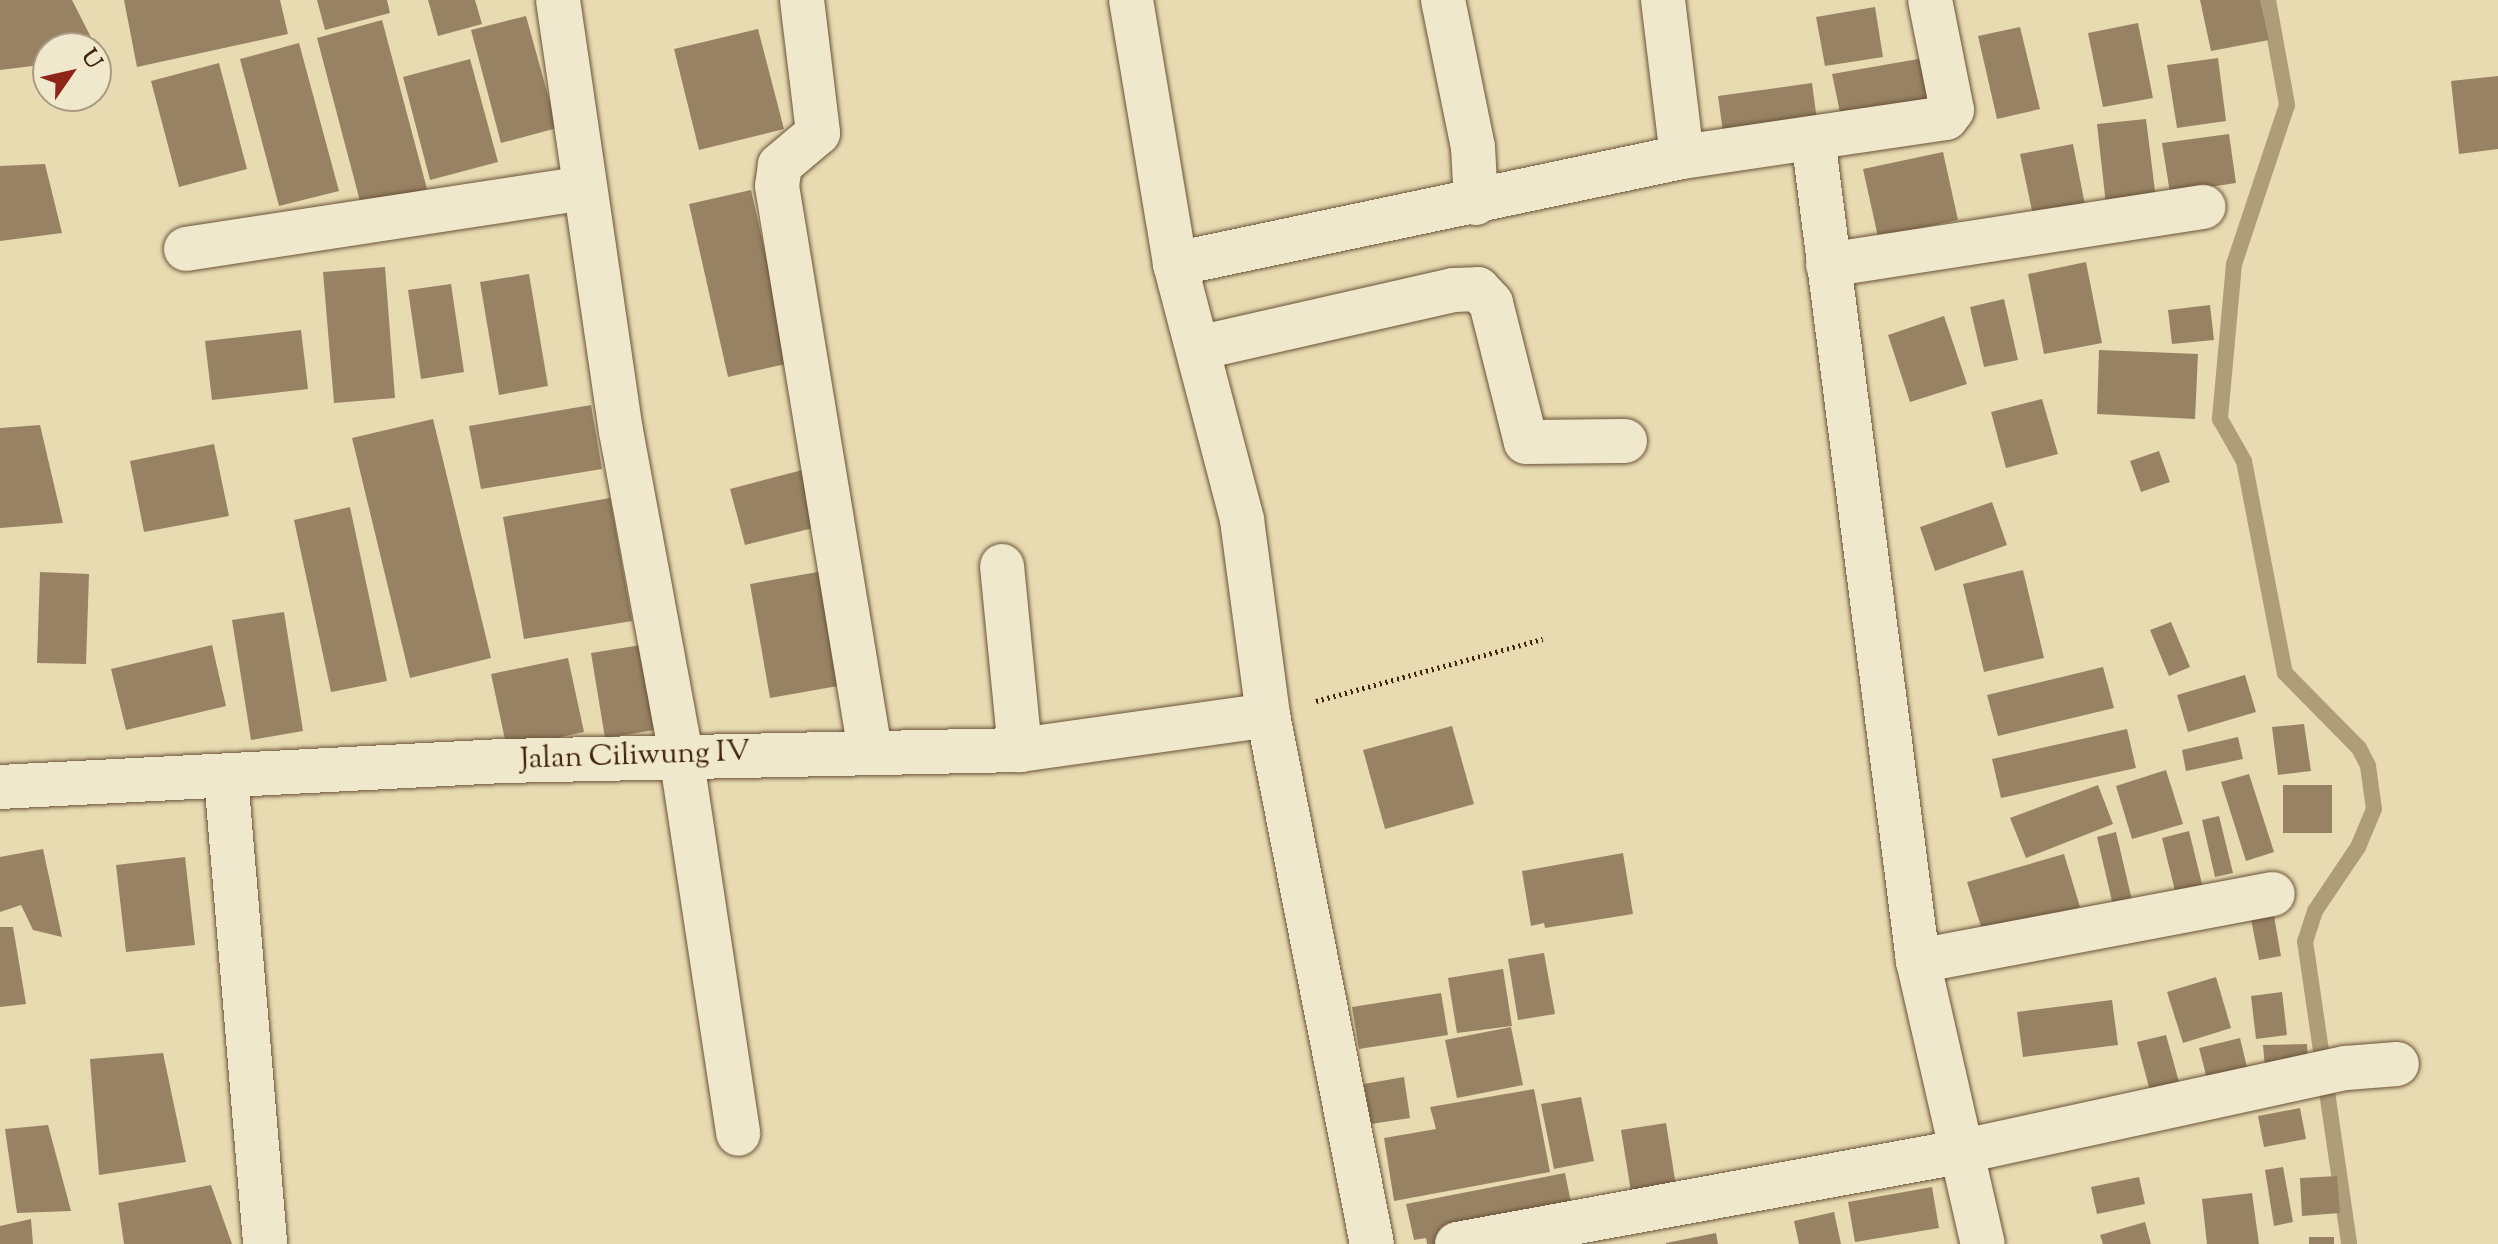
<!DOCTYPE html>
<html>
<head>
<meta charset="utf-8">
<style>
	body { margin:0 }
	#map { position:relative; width:2498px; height:1244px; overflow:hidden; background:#e8dbb1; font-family:"Sorts Mill Goudy",serif }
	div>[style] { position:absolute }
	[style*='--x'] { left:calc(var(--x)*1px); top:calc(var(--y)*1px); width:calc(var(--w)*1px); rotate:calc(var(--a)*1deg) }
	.stream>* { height:16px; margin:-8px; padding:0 8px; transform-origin:8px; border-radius:8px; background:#af9d7a }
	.building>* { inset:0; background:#978364 }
	.path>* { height:5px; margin-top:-2.5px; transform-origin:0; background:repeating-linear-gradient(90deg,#402410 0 2px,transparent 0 6px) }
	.roads { filter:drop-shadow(0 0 2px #6a5238) drop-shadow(0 0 2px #6a5238) }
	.street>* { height:44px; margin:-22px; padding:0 22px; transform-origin:22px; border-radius:22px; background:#f0e8cc }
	span { translate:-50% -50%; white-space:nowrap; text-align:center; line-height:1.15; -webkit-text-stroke:6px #f0e8cc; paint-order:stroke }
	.street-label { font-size:30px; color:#402410 }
	.north { position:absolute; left:32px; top:32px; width:80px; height:80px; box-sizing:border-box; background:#f0e8cc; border:2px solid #aa9a81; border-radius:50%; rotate:56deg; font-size:22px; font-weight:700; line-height:32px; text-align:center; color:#402410 }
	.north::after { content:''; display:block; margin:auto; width:28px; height:36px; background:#8f2418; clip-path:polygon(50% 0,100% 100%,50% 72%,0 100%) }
</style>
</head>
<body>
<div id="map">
	<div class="stream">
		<i style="--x:2268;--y:0;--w:107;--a:79.7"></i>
		<i style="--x:2287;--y:105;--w:168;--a:108.4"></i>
		<i style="--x:2234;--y:264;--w:156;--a:95.2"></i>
		<i style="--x:2220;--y:419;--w:48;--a:60.3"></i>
		<i style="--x:2244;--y:461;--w:216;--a:79.1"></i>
		<i style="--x:2285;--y:673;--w:105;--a:45.4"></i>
		<i style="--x:2359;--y:748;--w:20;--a:63"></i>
		<i style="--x:2368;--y:766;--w:43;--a:82.1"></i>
		<i style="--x:2374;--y:809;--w:41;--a:112.8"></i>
		<i style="--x:2358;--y:847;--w:77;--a:123.9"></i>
		<i style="--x:2315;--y:911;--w:32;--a:108"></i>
		<i style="--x:2305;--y:941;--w:306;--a:81.7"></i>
	</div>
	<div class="building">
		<i style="clip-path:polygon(0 0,72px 0,101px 57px,96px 58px,96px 48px,48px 48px,48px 64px,0 70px)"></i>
		<i style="clip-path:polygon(124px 0,280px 0,288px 34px,137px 67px)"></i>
		<i style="clip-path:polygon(317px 0,387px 0,390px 13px,325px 30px)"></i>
		<i style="clip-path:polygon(428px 0,475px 0,482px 24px,438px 36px)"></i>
		<i style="clip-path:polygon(2200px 0,2260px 0,2269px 40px,2211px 51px)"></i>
		<i style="clip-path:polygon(1875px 7px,1883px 57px,1825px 66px,1816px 17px)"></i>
		<i style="clip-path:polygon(526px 16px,557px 128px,501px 143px,471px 30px)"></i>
		<i style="clip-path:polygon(382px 20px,427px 189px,361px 205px,317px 38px)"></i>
		<i style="clip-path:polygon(2138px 23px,2153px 98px,2103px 107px,2088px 33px)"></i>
		<i style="clip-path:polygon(2020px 27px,2040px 109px,1997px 119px,1978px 36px)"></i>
		<i style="clip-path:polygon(758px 29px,784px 129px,699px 150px,674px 49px)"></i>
		<i style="clip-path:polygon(299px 43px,339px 191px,279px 206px,240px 59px)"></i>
		<i style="clip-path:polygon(1924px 58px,1932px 100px,1841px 117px,1832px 74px)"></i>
		<i style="clip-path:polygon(2218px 58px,2226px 121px,2177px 128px,2167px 65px)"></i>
		<i style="clip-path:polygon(470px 59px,498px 162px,430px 180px,403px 77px)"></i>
		<i style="clip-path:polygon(219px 63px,247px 169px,179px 187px,151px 81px)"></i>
		<i style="clip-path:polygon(2498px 76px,2498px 149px,2459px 154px,2451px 81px)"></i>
		<i style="clip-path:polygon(1812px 83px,1818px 128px,1724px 139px,1718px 96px)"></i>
		<i style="clip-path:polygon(2146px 119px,2156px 199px,2106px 205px,2097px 124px)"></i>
		<i style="clip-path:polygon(2229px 134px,2236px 183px,2170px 193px,2162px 143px)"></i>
		<i style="clip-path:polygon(2073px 144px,2086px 210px,2034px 220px,2020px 154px)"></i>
		<i style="clip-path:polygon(1943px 152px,1958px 220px,1878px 237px,1863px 169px)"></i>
		<i style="clip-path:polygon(45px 164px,62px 233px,0 241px,0 166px)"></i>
		<i style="clip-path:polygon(751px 190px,790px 363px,728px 377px,689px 204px)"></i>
		<i style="clip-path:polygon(2086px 262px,2102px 343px,2044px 354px,2028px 274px)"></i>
		<i style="clip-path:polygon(385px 267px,395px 398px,334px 403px,323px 272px)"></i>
		<i style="clip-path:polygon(529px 274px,548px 386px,499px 395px,480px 282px)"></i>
		<i style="clip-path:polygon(451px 284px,464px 372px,421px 379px,408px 290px)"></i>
		<i style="clip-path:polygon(2004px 299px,2018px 360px,1984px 367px,1970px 307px)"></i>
		<i style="clip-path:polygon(2210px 305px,2214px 340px,2172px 344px,2168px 310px)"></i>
		<i style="clip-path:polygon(1944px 316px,1967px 384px,1910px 402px,1888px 335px)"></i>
		<i style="clip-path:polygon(301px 330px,308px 389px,212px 400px,205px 341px)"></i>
		<i style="clip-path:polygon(2099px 350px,2198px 354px,2195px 419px,2097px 414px)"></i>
		<i style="clip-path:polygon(2042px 399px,2058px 454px,2006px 468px,1991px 412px)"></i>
		<i style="clip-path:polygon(591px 405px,602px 469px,481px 489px,469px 426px)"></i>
		<i style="clip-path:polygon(433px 419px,491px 658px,410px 678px,352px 438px)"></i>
		<i style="clip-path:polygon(40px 425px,63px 523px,0 528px,0 428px)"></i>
		<i style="clip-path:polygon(214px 444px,229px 516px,144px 532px,130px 461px)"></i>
		<i style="clip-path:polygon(2159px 451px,2170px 482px,2141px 492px,2130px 461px)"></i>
		<i style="clip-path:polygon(810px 468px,825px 525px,745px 545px,730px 489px)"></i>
		<i style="clip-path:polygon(610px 498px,632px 621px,524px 639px,503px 517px)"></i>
		<i style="clip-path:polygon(1992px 502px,2007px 545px,1935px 571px,1920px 527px)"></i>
		<i style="clip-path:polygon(350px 507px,387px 681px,331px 692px,294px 520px)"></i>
		<i style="clip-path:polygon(829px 570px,849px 684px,770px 698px,750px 584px)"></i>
		<i style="clip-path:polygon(2023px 570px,2044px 658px,1984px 672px,1963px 584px)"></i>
		<i style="clip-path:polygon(40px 572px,89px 574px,86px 664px,37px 663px)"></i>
		<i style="clip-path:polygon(284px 612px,303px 731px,251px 740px,232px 620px)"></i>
		<i style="clip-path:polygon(2171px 622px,2190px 667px,2169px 676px,2150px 630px)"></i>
		<i style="clip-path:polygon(660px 642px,674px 727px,605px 738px,591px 653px)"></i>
		<i style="clip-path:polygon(212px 645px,226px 706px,126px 730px,111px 669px)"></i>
		<i style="clip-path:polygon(568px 658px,584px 732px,507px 749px,491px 674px)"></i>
		<i style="clip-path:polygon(2103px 667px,2114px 708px,1998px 736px,1987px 695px)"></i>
		<i style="clip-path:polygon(2245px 675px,2256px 712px,2188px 732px,2177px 695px)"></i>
		<i style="clip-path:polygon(2304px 724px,2311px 771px,2278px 775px,2272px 727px)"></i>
		<i style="clip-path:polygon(1452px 726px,1474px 804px,1385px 829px,1363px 750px)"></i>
		<i style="clip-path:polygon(2127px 729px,2136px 768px,2001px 798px,1992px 759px)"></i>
		<i style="clip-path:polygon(2238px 737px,2243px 759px,2186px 771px,2182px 750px)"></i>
		<i style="clip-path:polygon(2166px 770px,2183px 824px,2132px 839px,2116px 786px)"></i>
		<i style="clip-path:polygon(2249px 774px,2274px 852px,2246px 861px,2221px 782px)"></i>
		<i style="clip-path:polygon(2098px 785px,2113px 824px,2026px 858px,2010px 818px)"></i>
		<i style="clip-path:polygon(2283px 785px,2332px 785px,2332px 833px,2283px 833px)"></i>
		<i style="clip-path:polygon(2219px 816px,2233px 873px,2215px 877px,2202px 820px)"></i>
		<i style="clip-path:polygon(2189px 831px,2203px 888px,2176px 895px,2162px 838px)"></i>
		<i style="clip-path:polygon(2116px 832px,2134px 909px,2115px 914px,2097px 837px)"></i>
		<i style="clip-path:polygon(43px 849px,62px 937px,33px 930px,21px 905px,0 912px,0 857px)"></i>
		<i style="clip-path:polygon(1623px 853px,1633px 914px,1545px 928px,1544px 923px,1531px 926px,1522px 871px)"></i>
		<i style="clip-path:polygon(2064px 854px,2080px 907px,1984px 936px,1967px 882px)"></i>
		<i style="clip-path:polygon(185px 857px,195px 945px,126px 952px,116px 865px)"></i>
		<i style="clip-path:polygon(2274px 916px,2281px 956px,2259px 960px,2251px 919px)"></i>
		<i style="clip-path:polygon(0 927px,13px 927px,26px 1004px,0 1007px)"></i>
		<i style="clip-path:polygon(1544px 953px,1555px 1014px,1518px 1020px,1508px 959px)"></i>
		<i style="clip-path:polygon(1503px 969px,1512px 1026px,1457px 1033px,1448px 978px)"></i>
		<i style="clip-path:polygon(2216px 977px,2231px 1028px,2183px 1043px,2167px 992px)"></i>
		<i style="clip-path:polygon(2282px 992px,2287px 1035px,2256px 1039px,2251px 996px)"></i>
		<i style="clip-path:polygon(1441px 993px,1448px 1035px,1359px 1049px,1352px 1007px)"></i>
		<i style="clip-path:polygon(2112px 1000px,2118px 1045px,2023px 1057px,2017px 1012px)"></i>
		<i style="clip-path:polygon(1511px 1027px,1523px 1085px,1457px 1098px,1445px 1040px)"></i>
		<i style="clip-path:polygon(2166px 1035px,2179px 1082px,2150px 1091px,2137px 1042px)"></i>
		<i style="clip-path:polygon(2240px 1038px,2251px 1084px,2211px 1094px,2199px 1048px)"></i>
		<i style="clip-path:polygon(2307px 1044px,2308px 1068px,2265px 1068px,2263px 1045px)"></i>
		<i style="clip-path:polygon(163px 1053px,186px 1162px,99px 1175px,90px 1059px)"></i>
		<i style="clip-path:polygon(1404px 1077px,1410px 1118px,1371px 1124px,1364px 1084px)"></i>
		<i style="clip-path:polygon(1534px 1089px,1550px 1172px,1394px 1201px,1384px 1138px,1436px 1129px,1430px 1107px)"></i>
		<i style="clip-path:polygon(1581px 1097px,1594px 1161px,1554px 1169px,1541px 1104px)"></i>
		<i style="clip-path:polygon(2300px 1108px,2306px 1139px,2264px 1147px,2258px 1116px)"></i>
		<i style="clip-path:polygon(1666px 1123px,1676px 1186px,1631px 1192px,1621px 1130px)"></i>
		<i style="clip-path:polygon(48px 1125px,71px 1211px,17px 1213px,5px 1129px)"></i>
		<i style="clip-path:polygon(2283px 1167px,2293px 1222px,2274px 1226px,2265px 1170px)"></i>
		<i style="clip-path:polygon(1565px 1173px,1574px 1217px,1438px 1244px,1427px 1244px,1426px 1238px,1414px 1240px,1406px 1204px)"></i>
		<i style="clip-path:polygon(2337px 1176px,2340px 1213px,2302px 1216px,2300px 1178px)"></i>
		<i style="clip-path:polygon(2139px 1177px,2145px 1204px,2097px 1214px,2091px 1187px)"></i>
		<i style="clip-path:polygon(211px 1185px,232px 1244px,124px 1244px,118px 1203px)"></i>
		<i style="clip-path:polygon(1932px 1187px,1939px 1228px,1855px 1242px,1848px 1202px)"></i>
		<i style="clip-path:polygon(2252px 1193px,2259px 1244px,2207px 1244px,2202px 1199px)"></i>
		<i style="clip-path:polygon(1834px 1212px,1841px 1244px,1799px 1244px,1794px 1221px)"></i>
		<i style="clip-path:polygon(31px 1219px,33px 1244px,0 1244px,0 1226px)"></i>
		<i style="clip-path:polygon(2145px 1222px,2151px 1244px,2103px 1244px,2100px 1235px)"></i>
		<i style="clip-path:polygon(1716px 1233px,1718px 1244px,1666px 1244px,1666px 1243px)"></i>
		<i style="clip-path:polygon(2309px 1237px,2334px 1237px,2334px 1244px,2309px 1244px)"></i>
	</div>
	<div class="path">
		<i style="--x:1316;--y:701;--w:235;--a:-15.3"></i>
	</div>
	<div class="roads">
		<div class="street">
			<i style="--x:558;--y:0;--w:436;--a:81.7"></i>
			<i style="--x:621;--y:431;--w:330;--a:79.5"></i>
			<i style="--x:681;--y:755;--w:383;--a:81.4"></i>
			<i style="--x:802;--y:0;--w:134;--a:83.1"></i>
			<i style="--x:818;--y:133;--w:50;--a:139.9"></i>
			<i style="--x:780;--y:165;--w:21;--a:98"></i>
			<i style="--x:777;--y:186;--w:573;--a:80.65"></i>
			<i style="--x:1131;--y:0;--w:268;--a:80.5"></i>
			<i style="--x:1175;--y:264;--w:265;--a:75.3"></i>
			<i style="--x:1242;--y:520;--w:197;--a:82.4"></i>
			<i style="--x:1268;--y:715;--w:539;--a:78.88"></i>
			<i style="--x:1443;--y:0;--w:150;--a:78.5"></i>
			<i style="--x:1473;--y:147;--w:56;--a:86.9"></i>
			<i style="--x:1663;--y:0;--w:158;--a:83.1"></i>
			<i style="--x:1682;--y:157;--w:267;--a:-8.4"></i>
			<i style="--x:1946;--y:118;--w:10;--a:-53"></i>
			<i style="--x:1952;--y:110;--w:112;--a:-101.3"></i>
			<i style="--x:1813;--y:138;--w:830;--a:82.73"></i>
			<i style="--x:1918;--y:961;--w:290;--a:77.1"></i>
			<i style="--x:186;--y:249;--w:403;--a:-8.7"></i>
			<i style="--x:1175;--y:264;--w:518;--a:-11.92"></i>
			<i style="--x:1828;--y:265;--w:380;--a:-8.8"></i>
			<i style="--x:1198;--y:348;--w:262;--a:-12.8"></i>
			<i style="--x:1453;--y:290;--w:25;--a:-2"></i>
			<i style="--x:1478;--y:289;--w:19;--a:47"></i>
			<i style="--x:1491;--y:303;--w:143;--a:75.9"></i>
			<i style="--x:1526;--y:442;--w:99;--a:-0.6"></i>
			<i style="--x:1002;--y:566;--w:185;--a:84.4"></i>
			<i style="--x:226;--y:777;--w:469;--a:85.2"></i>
			<i style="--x:0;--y:787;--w:504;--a:-2.96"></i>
			<i style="--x:503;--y:761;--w:517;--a:-1.22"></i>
			<i style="--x:1020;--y:750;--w:250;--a:-8"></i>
			<i style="--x:1918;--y:961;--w:361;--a:-10.7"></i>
			<i style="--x:1457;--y:1244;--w:515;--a:-10.39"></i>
			<i style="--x:1964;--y:1151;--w:391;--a:-12.3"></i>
			<i style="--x:2346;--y:1068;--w:51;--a:-4.5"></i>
		</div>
	</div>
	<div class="street-label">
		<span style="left:635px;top:757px;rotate:-2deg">Jalan Ciliwung IV</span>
	</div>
	<div class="north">U</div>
</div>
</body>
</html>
